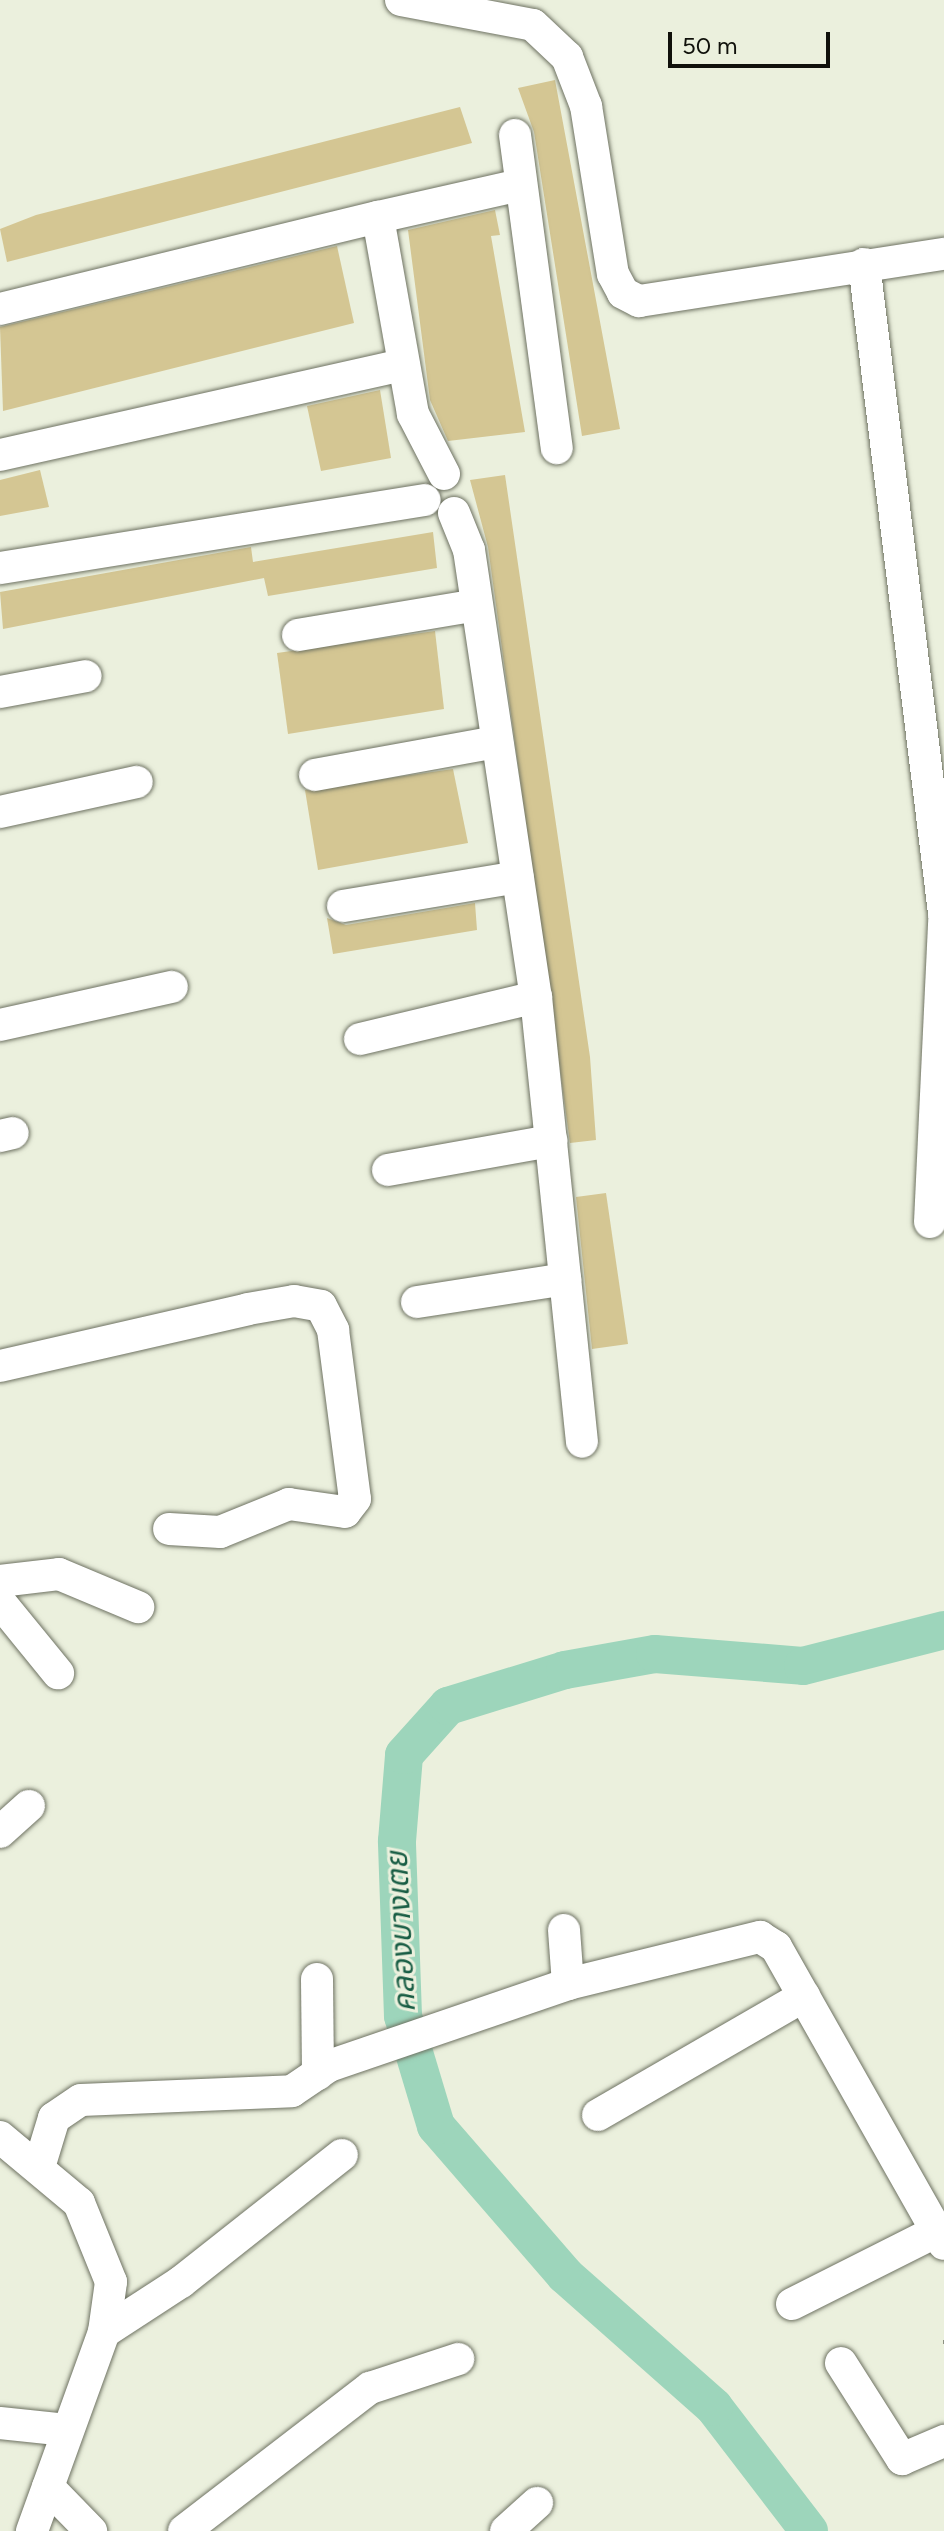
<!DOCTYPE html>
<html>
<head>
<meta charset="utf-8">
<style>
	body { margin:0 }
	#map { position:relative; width:944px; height:2531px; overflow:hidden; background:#ebf0dd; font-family:Figtree,"Noto Sans Thai",sans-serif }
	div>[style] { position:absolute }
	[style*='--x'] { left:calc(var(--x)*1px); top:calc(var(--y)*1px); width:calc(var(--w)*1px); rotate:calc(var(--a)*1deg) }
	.river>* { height:38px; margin:-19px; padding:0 19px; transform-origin:19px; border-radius:19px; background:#9dd5bb }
	.building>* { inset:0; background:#d4c693 }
	.path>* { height:4px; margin-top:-2px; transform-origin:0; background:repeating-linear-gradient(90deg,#8c9082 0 6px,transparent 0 12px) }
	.roads { filter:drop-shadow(0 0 2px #6e7262) drop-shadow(0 0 2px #6e7262) }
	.minor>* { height:32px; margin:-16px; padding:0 16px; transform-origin:16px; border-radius:16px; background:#fff }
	span { translate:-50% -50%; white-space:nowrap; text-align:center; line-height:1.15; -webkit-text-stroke:6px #ebf0dd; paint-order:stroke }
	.water-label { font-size:30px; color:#185d44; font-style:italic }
	.scale { position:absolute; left:668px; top:32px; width:162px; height:36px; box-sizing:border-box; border:4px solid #10110b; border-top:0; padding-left:10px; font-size:24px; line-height:28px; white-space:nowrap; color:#10110b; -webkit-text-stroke:6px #ebf0dd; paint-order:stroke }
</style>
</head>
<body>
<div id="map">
	<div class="river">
		<i style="--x:809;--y:2531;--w:156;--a:-127.5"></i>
		<i style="--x:714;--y:2407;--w:199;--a:-138.5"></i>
		<i style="--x:565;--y:2275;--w:197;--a:-130.9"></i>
		<i style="--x:436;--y:2126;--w:115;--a:-106.7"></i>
		<i style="--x:403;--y:2016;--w:175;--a:-92"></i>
		<i style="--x:397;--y:1841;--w:86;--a:-85.3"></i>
		<i style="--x:404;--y:1755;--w:66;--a:-48.1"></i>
		<i style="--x:448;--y:1706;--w:122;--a:-17.1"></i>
		<i style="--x:565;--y:1670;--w:91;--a:-10.1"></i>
		<i style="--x:655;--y:1654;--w:148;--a:4.6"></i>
		<i style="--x:803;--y:1666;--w:146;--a:-14.3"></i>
	</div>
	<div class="building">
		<i style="clip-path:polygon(555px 80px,620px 429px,582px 436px,534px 132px,518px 88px)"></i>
		<i style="clip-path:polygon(460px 107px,472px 143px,7px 262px,0 229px,36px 215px)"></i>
		<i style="clip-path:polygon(495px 210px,500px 235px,491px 236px,525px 432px,448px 441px,430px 400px,408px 230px)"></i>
		<i style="clip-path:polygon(337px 246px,354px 323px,3px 411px,0 327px)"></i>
		<i style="clip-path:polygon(380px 390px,391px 458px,321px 471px,307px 406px)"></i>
		<i style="clip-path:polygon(40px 470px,49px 507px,0 516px,0 480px)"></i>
		<i style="clip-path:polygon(505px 475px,590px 1057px,596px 1140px,570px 1143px,488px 547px,470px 480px)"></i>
		<i style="clip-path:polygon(433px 532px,437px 568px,268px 596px,264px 578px,3px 629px,0 592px,251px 547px,253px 562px)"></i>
		<i style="clip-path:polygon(435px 631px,444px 709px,288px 734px,277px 653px)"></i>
		<i style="clip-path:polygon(453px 769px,468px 843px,318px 870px,305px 790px)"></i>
		<i style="clip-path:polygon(475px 903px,477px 930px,333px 954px,327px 918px,346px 925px)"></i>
		<i style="clip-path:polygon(606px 1193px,628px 1344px,592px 1349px,576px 1197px)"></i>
	</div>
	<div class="path">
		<i style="--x:943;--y:2342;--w:1;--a:0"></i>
	</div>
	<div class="roads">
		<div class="minor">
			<i style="--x:401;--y:0;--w:134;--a:10.7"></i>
			<i style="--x:533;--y:25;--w:47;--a:43.3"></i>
			<i style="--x:567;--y:57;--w:53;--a:68.8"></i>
			<i style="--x:586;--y:106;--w:170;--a:80.9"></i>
			<i style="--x:613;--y:274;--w:21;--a:62"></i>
			<i style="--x:623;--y:293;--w:18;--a:27"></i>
			<i style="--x:639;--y:301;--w:309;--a:-8.8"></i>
			<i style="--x:515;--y:135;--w:316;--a:82.4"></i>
			<i style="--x:864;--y:264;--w:654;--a:82.97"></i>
			<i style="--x:0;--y:309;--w:389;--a:-13.7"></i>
			<i style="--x:0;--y:455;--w:413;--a:-12.6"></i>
			<i style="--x:444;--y:474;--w:68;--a:-117.3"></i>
			<i style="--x:413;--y:414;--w:200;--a:-100.1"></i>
			<i style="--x:378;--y:217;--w:146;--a:-12.7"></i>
			<i style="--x:454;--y:513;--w:40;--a:68"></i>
			<i style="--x:469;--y:550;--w:452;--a:81.5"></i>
			<i style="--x:536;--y:997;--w:447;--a:84.1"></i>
			<i style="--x:0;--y:568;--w:430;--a:-9.1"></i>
			<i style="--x:298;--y:635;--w:181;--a:-9.5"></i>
			<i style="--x:0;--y:692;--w:87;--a:-10.5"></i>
			<i style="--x:315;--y:775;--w:185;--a:-10.3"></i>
			<i style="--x:0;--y:812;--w:140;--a:-12.4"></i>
			<i style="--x:343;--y:906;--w:177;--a:-9.4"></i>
			<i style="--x:0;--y:1025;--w:176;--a:-12.5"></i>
			<i style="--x:360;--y:1039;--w:181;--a:-13.4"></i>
			<i style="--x:0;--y:1136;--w:13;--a:-13"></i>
			<i style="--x:388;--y:1170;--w:166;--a:-10.1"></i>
			<i style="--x:930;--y:1222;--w:302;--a:-87.3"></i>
			<i style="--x:417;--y:1302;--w:150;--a:-8.8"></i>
			<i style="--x:0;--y:1366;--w:254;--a:-12.9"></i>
			<i style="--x:248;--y:1309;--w:47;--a:-9.9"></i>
			<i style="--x:294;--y:1301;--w:27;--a:10"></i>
			<i style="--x:321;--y:1306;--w:27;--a:63"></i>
			<i style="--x:333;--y:1330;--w:170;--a:82.6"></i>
			<i style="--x:355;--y:1499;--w:16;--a:128"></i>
			<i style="--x:345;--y:1512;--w:57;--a:-171.9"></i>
			<i style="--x:289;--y:1504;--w:74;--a:157.9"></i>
			<i style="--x:220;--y:1532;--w:51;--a:-176.6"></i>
			<i style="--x:0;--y:1581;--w:59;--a:-6.8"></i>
			<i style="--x:59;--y:1574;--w:86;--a:22.7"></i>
			<i style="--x:0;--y:1602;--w:92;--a:50.8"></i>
			<i style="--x:0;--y:1832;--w:39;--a:-42"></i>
			<i style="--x:564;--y:1930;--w:54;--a:85.8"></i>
			<i style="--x:317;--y:1979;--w:95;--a:89.4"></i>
			<i style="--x:598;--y:2115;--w:238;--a:-30"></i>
			<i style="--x:0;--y:2137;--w:103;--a:39.9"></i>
			<i style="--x:79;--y:2203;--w:85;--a:67.9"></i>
			<i style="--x:111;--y:2282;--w:50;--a:98"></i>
			<i style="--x:104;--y:2332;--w:212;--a:109.9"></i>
			<i style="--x:40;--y:2164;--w:48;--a:-73.1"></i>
			<i style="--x:54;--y:2118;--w:32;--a:-34"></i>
			<i style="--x:81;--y:2100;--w:211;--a:-2.4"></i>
			<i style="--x:292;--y:2091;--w:45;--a:-34"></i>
			<i style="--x:329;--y:2066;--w:253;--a:-18.9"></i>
			<i style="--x:568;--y:1984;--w:198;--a:-13.8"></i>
			<i style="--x:760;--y:1937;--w:19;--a:32"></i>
			<i style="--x:776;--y:1947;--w:341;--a:60.5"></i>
			<i style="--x:792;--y:2304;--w:160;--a:-26.7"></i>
			<i style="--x:104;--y:2332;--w:92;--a:-33"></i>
			<i style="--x:181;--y:2282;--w:205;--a:-38.3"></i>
			<i style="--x:841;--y:2363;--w:114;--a:57.6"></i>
			<i style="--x:902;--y:2459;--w:46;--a:-23.2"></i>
			<i style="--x:0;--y:2423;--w:67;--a:6"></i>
			<i style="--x:48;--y:2487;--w:62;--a:45.7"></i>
			<i style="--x:184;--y:2531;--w:235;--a:-37.6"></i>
			<i style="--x:370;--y:2388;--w:93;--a:-18.2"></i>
			<i style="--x:506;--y:2531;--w:42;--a:-42.1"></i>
		</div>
	</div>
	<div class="water-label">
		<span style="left:401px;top:1932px;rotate:-93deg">คลองบางเตย</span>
	</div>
	<div class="scale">50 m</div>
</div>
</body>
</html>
